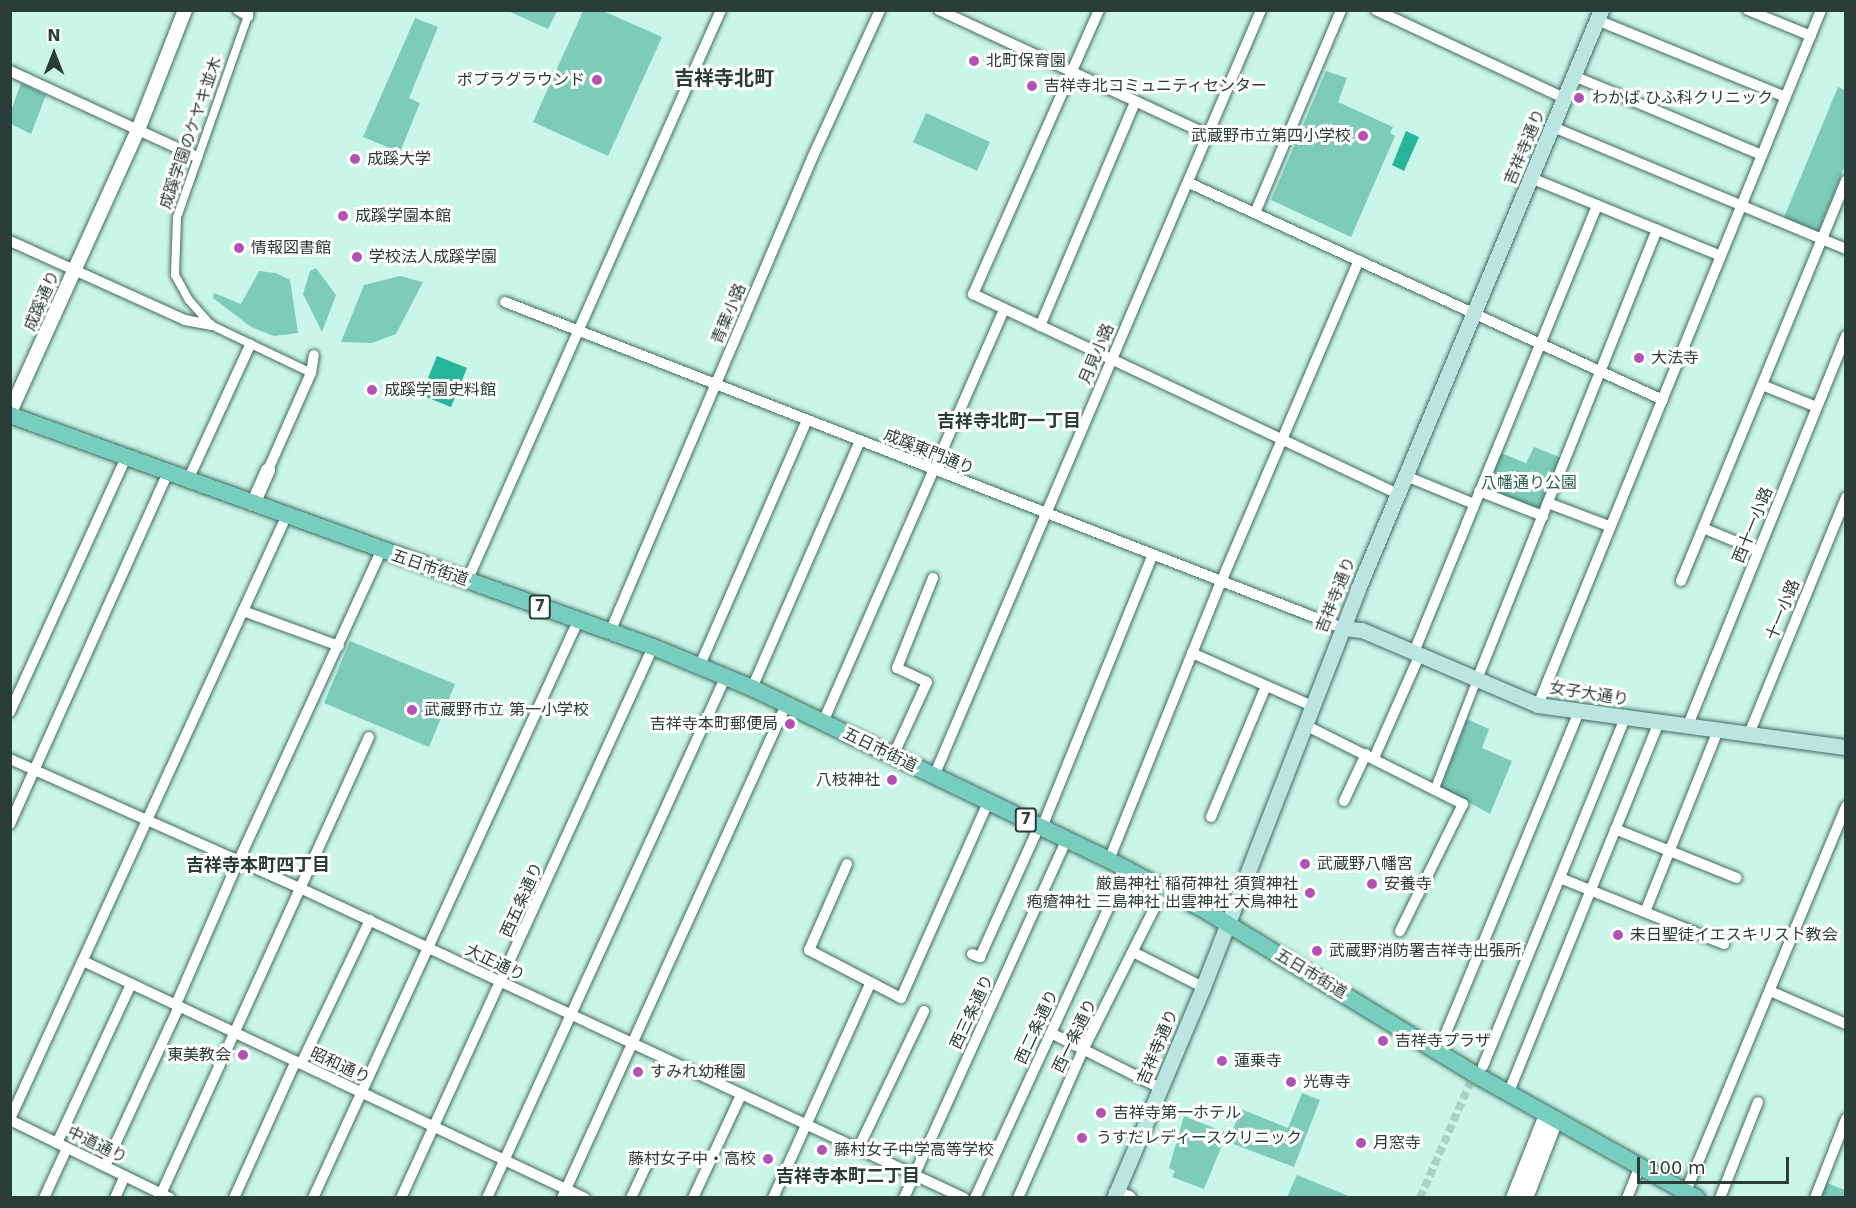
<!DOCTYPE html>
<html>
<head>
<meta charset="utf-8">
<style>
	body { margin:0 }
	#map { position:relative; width:1856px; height:1208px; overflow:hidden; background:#c9f6e9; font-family:"DejaVu Sans","Noto Sans JP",sans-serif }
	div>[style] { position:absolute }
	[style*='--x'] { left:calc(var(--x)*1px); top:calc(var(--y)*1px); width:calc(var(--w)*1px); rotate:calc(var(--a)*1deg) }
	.green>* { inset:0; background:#7dccb8 }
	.water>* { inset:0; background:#27b59a }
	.pedestrian-tunnel>* { height:8px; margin-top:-4px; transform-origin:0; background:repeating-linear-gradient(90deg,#a9d1c6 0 8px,transparent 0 12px) }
	.roads { filter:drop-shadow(0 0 2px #426a60) drop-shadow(0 0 2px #426a60) }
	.pedestrian>* { height:8px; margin:-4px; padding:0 4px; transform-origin:4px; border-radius:4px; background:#fff }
	.minor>* { height:10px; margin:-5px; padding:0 5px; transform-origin:5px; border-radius:5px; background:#fff }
	.tertiary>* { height:14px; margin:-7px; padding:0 7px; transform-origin:7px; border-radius:7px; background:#fff }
	.secondary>* { height:15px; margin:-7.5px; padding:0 7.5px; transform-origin:7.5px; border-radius:7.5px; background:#bae6df }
	.primary>* { height:16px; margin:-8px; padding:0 8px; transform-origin:8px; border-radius:8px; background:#76cebe }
	.dots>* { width:16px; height:16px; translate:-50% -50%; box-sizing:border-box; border:3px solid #fff; border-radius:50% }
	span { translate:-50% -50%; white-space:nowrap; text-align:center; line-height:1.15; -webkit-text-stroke:6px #fff; paint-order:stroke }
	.shield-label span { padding:2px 4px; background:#fff; border:2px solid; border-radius:4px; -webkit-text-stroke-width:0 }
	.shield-label { font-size:15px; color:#2b3d38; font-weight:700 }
	.poi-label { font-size:16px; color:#2b3d38 }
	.left { translate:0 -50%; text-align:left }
	.right { translate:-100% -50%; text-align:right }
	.street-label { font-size:16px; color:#2b3d38 }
	.park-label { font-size:16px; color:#2b6054 }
	.neighbourhood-label { font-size:18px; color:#2b3d38; font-weight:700 }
	.quarter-label { font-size:20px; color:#2b3d38; font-weight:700 }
	.frame { position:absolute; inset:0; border:12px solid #2b3d38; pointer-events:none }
	.north { position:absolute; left:24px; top:24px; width:60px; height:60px; -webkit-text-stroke:4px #fff; paint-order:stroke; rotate:0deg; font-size:16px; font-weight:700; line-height:24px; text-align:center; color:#2b3d38 }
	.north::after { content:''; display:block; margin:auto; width:21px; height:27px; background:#2b3d38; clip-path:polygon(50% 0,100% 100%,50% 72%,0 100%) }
	.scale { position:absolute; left:1637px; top:1157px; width:152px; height:27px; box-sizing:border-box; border:3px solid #2b3d38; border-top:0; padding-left:8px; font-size:18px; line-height:21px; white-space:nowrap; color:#2b3d38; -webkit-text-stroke:4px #fff; paint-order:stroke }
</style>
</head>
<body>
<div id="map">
	<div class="green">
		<i style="clip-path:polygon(508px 11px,557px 11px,548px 29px)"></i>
		<i style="clip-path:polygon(583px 11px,603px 11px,662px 37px,608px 156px,533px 122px)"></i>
		<i style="clip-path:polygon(415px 18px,438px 27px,409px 98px,420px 103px,400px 152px,363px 137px)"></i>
		<i style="clip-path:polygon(1326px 71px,1347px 78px,1338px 102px,1393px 127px,1390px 133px,1395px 136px,1351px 237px,1271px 200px)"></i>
		<i style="clip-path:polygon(21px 83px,46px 95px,31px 134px,11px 124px,11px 111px)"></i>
		<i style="clip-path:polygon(1838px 87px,1845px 90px,1845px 166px,1816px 237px,1782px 222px)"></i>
		<i style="clip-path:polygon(926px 113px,990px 142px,977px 171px,913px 142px)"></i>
		<i style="clip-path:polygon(316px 268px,336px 295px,322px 332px,303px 294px,310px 271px)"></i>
		<i style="clip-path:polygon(259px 271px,276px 273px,290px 280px,298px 333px,274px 336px,251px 327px,213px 298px,214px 293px,241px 304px)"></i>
		<i style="clip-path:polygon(400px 276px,423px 282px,396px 334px,372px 343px,341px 342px,364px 285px)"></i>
		<i style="clip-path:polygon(1534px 447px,1562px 458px,1540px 509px,1488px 490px,1485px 485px,1499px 452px,1526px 463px)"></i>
		<i style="clip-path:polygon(350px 641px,455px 684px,429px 747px,324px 703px)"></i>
		<i style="clip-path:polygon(1467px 719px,1489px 729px,1482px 748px,1512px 761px,1490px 814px,1441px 787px)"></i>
		<i style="clip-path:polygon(1302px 1093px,1320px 1100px,1294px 1167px,1228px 1142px,1241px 1109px,1288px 1128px)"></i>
		<i style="clip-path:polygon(1184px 1116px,1227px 1133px,1204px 1189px,1172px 1177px,1175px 1171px,1169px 1168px)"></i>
		<i style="clip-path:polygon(1297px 1175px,1351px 1197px,1287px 1197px)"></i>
		<i style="clip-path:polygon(1824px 1182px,1845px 1190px,1845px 1197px,1818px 1198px)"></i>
	</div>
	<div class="water">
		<i style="clip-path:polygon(1406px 131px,1419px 137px,1404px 171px,1392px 165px)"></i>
		<i style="clip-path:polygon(437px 356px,467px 368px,451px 407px,421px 395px)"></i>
	</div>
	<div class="pedestrian-tunnel">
		<i style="--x:1420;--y:1198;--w:125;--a:-66.5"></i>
	</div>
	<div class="roads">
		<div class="pedestrian">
			<i style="--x:250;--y:10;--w:219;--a:109.4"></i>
			<i style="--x:177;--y:217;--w:58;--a:92"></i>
			<i style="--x:175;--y:275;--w:29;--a:61"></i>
			<i style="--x:189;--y:300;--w:33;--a:49"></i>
			<i style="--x:211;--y:325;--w:111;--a:25.6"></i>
			<i style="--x:1435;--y:788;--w:119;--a:-68.8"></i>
		</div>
		<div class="minor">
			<i style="--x:238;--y:10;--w:12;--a:31"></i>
			<i style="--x:939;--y:10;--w:299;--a:24.9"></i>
			<i style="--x:1099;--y:10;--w:311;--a:113.9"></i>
			<i style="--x:973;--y:294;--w:470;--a:25.2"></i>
			<i style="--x:1376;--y:10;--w:208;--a:25.1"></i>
			<i style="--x:1748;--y:10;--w:68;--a:22.4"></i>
			<i style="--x:1597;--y:20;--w:204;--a:22.2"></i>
			<i style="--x:10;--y:71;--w:206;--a:24.7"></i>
			<i style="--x:1574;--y:76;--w:204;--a:22.8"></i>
			<i style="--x:1553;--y:127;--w:317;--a:22.6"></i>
			<i style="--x:1531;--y:178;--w:205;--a:22.3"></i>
			<i style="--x:1189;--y:183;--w:521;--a:24.6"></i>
			<i style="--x:1255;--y:213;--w:220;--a:-67"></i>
			<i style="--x:10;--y:241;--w:192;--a:24.3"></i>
			<i style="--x:185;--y:320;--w:26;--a:11"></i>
			<i style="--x:505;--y:302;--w:898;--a:21.28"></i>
			<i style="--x:1040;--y:326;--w:243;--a:-67"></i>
			<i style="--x:1762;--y:385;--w:59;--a:21.8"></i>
			<i style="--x:268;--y:470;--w:106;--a:-66.1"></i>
			<i style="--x:311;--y:373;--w:18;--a:-81"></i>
			<i style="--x:1406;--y:476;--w:74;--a:22.4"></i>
			<i style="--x:188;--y:480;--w:149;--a:-65.3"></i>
			<i style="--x:1479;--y:491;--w:69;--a:21.3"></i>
			<i style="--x:1548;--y:503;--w:65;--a:20.7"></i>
			<i style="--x:1703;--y:528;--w:60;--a:22.7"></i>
			<i style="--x:467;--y:581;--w:625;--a:-66.02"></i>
			<i style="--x:1681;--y:581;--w:433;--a:-67.6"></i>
			<i style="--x:243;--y:611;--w:102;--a:20"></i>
			<i style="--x:610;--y:632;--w:517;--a:-66.9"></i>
			<i style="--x:813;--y:156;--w:161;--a:-65.3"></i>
			<i style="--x:1414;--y:652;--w:483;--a:-67.7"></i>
			<i style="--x:1192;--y:653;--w:131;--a:23.8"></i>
			<i style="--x:700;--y:665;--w:267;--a:-66.4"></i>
			<i style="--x:1478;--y:677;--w:482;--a:-68.2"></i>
			<i style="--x:752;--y:688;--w:270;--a:-66.4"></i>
			<i style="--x:1538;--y:705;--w:750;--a:-67.84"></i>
			<i style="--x:10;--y:712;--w:279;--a:-65.5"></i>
			<i style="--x:823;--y:722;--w:451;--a:-66.3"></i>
			<i style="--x:1305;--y:725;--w:177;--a:26.6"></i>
			<i style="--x:1463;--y:804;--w:142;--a:116.4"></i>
			<i style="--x:1688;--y:725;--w:420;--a:-67.9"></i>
			<i style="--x:1749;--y:734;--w:256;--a:-67.7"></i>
			<i style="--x:893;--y:756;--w:81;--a:-65.3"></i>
			<i style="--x:927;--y:682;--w:33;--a:-155"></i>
			<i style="--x:897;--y:668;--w:97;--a:-68.2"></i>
			<i style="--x:1374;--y:758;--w:114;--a:-66.1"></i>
			<i style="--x:10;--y:759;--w:317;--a:24"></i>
			<i style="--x:300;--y:888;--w:733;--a:25.03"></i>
			<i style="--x:934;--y:776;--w:833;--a:-66.88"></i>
			<i style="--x:1344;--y:801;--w:52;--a:-64.9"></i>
			<i style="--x:1211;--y:817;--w:142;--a:-67.2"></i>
			<i style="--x:10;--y:824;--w:385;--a:-65.8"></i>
			<i style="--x:1615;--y:829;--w:131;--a:21.9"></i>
			<i style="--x:1109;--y:860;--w:300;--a:-68.1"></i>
			<i style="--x:1221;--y:582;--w:350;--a:-66.8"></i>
			<i style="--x:847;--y:864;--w:94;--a:113.8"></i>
			<i style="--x:809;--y:950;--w:104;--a:27.6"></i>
			<i style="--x:901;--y:998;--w:214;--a:-66"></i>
			<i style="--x:1560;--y:878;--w:177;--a:21.9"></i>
			<i style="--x:1645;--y:912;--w:196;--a:-68.1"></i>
			<i style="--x:1133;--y:952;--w:78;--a:26.6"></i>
			<i style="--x:972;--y:954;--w:9;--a:21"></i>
			<i style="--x:980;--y:957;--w:134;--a:-65.7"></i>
			<i style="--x:1035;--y:835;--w:18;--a:-56"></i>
			<i style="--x:1045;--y:820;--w:285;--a:-67.9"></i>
			<i style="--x:83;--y:961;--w:555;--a:25.27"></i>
			<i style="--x:1770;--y:991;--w:83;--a:23.5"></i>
			<i style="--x:1051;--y:1033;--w:122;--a:26.8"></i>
			<i style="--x:1438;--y:1052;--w:368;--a:-67.5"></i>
			<i style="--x:301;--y:1064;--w:160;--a:-64.4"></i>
			<i style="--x:1483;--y:1066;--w:376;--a:-67.8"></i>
			<i style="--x:1508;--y:1094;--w:401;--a:-67.9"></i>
			<i style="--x:10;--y:1119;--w:662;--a:-65.37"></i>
			<i style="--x:10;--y:1120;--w:178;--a:26"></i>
			<i style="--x:57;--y:1143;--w:175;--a:-65"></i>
			<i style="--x:858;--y:1149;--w:153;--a:-64.4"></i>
			<i style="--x:105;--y:1166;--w:171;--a:-65.1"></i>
			<i style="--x:177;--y:1011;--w:9;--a:-90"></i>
			<i style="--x:177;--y:1002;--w:153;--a:-66.5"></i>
			<i style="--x:238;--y:862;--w:342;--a:-65.3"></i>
			<i style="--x:1686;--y:1191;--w:417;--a:-67.4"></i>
			<i style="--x:161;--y:1194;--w:502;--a:-65.53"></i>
			<i style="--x:44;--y:1198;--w:55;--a:-65.3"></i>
			<i style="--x:115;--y:1198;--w:24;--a:-66"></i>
			<i style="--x:234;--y:1198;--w:150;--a:-65.7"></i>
			<i style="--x:313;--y:1198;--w:635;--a:-65.33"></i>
			<i style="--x:401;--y:1198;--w:606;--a:-65.42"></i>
			<i style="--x:487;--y:1198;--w:574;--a:-65.4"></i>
			<i style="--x:562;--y:1198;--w:542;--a:-65.56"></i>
			<i style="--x:631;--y:1198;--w:38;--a:-65"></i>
			<i style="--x:693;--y:1198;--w:114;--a:-65"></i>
			<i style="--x:773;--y:1198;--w:235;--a:-65.6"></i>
			<i style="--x:904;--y:1198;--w:394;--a:-65.6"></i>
			<i style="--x:975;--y:1198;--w:362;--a:-65.3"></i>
			<i style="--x:1018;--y:1198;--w:162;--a:-66.3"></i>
			<i style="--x:1083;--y:1050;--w:180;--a:-63.3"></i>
			<i style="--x:1627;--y:1198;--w:35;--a:-68"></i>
			<i style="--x:1720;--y:1198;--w:103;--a:-68.4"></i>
			<i style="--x:1815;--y:1198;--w:85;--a:-68.6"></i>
		</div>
		<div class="tertiary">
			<i style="--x:10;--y:412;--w:310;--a:-65.6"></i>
			<i style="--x:138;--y:130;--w:129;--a:-68.6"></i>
			<i style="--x:253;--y:504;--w:37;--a:-66"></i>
			<i style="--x:1116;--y:1193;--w:14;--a:21"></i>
			<i style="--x:1513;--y:1198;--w:89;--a:-68.3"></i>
			<i style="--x:1526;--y:1198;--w:84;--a:-69"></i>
		</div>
		<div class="secondary">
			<i style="--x:1342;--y:628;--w:20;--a:6"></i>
			<i style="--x:1362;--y:630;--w:191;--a:23.1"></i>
			<i style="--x:1538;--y:705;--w:311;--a:7.8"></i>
			<i style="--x:1114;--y:1198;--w:229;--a:-67.1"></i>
			<i style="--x:1203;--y:987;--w:425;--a:-68.7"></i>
			<i style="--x:1357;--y:591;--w:630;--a:-67.22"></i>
		</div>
		<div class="primary">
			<i style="--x:10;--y:415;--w:684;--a:19.84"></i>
			<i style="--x:653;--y:647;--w:107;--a:22.5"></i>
			<i style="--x:752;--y:688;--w:396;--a:25.7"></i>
			<i style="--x:1109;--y:860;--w:112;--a:27.7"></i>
			<i style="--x:1208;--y:912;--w:311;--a:31.3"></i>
			<i style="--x:1474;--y:1074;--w:255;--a:29.1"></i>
		</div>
	</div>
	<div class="dots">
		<i style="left:974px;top:61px;background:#b451b7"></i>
		<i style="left:597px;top:80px;background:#b451b7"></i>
		<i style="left:1032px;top:86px;background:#b451b7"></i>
		<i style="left:1579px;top:98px;background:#b451b7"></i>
		<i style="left:1363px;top:136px;background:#b451b7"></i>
		<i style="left:355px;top:159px;background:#b451b7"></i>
		<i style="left:343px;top:216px;background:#b451b7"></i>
		<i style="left:239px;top:248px;background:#b451b7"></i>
		<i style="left:357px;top:257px;background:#b451b7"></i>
		<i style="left:1639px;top:358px;background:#b451b7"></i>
		<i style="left:372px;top:390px;background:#b451b7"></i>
		<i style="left:412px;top:710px;background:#b451b7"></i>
		<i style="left:790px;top:724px;background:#b451b7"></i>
		<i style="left:892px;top:780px;background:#b451b7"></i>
		<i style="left:1305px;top:864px;background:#b451b7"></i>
		<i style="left:1372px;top:884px;background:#b451b7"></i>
		<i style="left:1310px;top:893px;background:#b451b7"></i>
		<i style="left:1618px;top:935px;background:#b451b7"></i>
		<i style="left:1317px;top:951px;background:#b451b7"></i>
		<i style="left:1383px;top:1041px;background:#b451b7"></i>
		<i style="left:243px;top:1055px;background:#b451b7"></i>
		<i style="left:1222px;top:1061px;background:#b451b7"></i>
		<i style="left:638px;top:1072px;background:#b451b7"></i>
		<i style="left:1291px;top:1082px;background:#b451b7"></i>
		<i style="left:1101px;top:1113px;background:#b451b7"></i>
		<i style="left:1082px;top:1138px;background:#b451b7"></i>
		<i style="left:1361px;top:1143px;background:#b451b7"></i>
		<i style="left:822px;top:1150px;background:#b451b7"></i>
		<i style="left:768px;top:1159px;background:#b451b7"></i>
	</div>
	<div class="shield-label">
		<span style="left:540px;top:607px">7</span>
		<span style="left:1026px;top:820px">7</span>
	</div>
	<div class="poi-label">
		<span class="left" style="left:986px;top:61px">北町保育園</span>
		<span class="right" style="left:585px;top:80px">ポプラグラウンド</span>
		<span class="left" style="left:1044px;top:86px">吉祥寺北コミュニティセンター</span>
		<span class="left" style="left:1592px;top:98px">わかば ひふ科クリニック</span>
		<span class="right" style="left:1351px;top:136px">武蔵野市立第四小学校</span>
		<span class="left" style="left:367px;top:159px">成蹊大学</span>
		<span class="left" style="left:355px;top:216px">成蹊学園本館</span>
		<span class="left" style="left:251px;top:248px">情報図書館</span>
		<span class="left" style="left:369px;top:257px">学校法人成蹊学園</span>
		<span class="left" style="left:1651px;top:358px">大法寺</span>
		<span class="left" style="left:384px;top:390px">成蹊学園史料館</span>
		<span class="left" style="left:424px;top:710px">武蔵野市立 第一小学校</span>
		<span class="right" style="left:778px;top:724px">吉祥寺本町郵便局</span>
		<span class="right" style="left:880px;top:780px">八枝神社</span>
		<span class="left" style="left:1317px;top:864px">武蔵野八幡宮</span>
		<span class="right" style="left:1298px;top:893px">厳島神社 稲荷神社 須賀神社<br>疱瘡神社 三島神社 出雲神社 大鳥神社</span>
		<span class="left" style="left:1384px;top:884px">安養寺</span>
		<span class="left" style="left:1630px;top:935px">未日聖徒イエスキリスト教会</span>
		<span class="left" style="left:1329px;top:951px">武蔵野消防署吉祥寺出張所</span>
		<span class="left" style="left:1395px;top:1041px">吉祥寺プラザ</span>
		<span class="right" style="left:231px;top:1055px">東美教会</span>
		<span class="left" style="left:1234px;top:1061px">蓮乗寺</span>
		<span class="left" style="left:650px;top:1072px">すみれ幼稚園</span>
		<span class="left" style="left:1303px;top:1082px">光専寺</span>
		<span class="left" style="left:1113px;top:1113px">吉祥寺第一ホテル</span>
		<span class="left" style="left:1096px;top:1138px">うすだレディースクリニック</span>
		<span class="left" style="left:1373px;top:1143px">月窓寺</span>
		<span class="left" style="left:834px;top:1150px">藤村女子中学高等学校</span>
		<span class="right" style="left:756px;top:1159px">藤村女子中・高校</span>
	</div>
	<div class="street-label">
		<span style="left:191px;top:133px;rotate:-71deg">成蹊学園のケヤキ並木</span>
		<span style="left:1525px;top:147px;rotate:-67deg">吉祥寺通り</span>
		<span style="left:42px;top:301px;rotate:-66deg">成蹊通り</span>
		<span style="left:729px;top:314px;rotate:-67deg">青葉小路</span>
		<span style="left:1097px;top:354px;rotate:-67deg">月見小路</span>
		<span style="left:929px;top:452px;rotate:22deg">成蹊東門通り</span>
		<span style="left:1753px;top:525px;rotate:-68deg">西十一小路</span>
		<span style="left:430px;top:568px;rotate:19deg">五日市街道</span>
		<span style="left:1336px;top:595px;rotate:-68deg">吉祥寺通り</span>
		<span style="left:1783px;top:610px;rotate:-68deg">十一小路</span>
		<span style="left:1589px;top:694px;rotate:9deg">女子大通り</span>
		<span style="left:880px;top:750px;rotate:26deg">五日市街道</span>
		<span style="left:522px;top:900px;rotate:-66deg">西五条通り</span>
		<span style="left:495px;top:963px;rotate:26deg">大正通り</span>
		<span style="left:1311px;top:974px;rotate:31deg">五日市街道</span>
		<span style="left:972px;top:1012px;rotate:-65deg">西三条通り</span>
		<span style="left:1037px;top:1027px;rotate:-65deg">西二条通り</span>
		<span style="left:1075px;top:1036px;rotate:-64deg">西一条通り</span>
		<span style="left:1158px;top:1047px;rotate:-67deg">吉祥寺通り</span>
		<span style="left:340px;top:1066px;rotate:25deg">昭和通り</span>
		<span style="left:97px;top:1145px;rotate:26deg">中道通り</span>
	</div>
	<div class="park-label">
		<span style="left:1529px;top:483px">八幡通り公園</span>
	</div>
	<div class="neighbourhood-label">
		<span style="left:1009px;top:421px">吉祥寺北町一丁目</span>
		<span style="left:258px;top:865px">吉祥寺本町四丁目</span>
		<span style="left:848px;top:1176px">吉祥寺本町二丁目</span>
	</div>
	<div class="quarter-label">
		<span style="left:724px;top:78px">吉祥寺北町</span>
	</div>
	<div class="frame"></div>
	<div class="north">N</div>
	<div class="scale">100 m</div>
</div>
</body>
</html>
